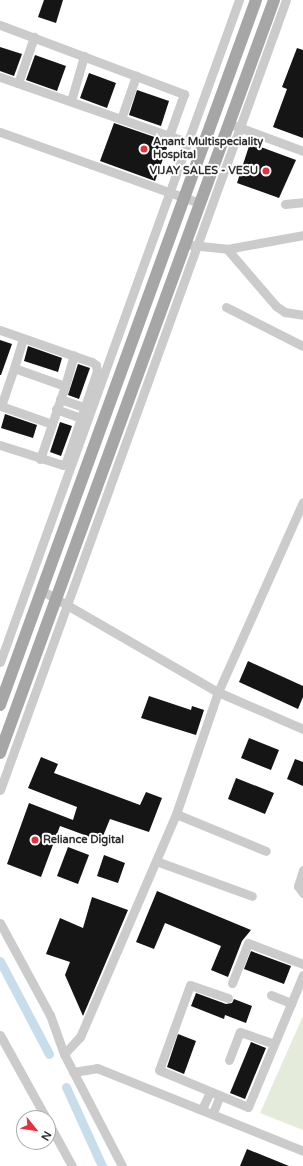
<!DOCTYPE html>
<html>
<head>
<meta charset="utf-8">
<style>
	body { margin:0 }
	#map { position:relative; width:303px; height:1166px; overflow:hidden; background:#fff; font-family:"Varela Round",sans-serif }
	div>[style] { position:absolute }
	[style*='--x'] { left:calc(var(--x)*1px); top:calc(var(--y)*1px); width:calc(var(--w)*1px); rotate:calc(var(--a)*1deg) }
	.green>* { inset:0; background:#e4ebdb }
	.canal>* { height:9px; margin:-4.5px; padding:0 4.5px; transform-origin:4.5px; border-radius:4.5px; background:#c7ddeb }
	.building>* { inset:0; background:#151515 }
	.minor>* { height:9px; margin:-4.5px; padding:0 4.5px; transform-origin:4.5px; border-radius:4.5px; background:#cbcbcb }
	.major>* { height:12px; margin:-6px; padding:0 6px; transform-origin:6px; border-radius:6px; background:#a6a6a6 }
	.dots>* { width:11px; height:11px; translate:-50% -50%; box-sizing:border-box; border:2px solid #fff; border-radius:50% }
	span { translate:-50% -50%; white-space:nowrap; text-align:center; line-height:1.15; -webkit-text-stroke:4px #fff; paint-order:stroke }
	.poi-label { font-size:11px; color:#2e2e2e; font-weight:700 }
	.left { translate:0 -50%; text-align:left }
	.right { translate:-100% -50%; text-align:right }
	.north { position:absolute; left:16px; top:1110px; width:40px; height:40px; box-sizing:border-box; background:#fff; border:1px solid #ababab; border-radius:50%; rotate:120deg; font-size:11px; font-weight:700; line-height:16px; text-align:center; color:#2e2e2e }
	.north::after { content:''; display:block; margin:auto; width:14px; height:18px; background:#e4313d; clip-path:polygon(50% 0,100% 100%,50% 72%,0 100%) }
</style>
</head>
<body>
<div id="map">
	<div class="green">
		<i style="clip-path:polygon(303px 1016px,303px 1130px,260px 1113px)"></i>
	</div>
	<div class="canal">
		<i style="--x:0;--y:961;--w:105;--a:62.2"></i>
		<i style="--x:66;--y:1087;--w:87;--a:65.5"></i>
	</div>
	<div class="building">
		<i style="clip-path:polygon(44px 0,63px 0,56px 23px,38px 17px)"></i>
		<i style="clip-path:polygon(0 47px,22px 54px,14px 76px,0 71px)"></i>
		<i style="clip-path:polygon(297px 48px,303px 50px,303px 138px,273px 127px,287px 89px,282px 87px)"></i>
		<i style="clip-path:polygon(35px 55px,66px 66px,57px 91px,26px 80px)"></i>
		<i style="clip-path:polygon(89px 73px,116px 83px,107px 108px,80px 98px)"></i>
		<i style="clip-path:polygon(137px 90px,169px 101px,161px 126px,129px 115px)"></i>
		<i style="clip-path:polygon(114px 123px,169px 142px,155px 181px,100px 161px)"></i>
		<i style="clip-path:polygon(250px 143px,296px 160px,279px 198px,237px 183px)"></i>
		<i style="clip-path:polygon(0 340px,12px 344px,1px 375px,0 375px)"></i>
		<i style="clip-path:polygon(28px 346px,62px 358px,58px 372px,24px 361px)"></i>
		<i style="clip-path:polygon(78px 364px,90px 368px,79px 399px,68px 395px)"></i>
		<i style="clip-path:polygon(5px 414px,37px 425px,33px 438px,1px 428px)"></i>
		<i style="clip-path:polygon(60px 422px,72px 426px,61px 456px,50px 452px)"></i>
		<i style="clip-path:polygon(248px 661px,303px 686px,303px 697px,298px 709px,239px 682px)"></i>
		<i style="clip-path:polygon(149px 696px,191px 710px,192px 706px,204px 710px,196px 735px,141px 718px)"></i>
		<i style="clip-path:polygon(249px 738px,279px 750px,271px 770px,241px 758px)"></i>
		<i style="clip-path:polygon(41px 757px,58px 764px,54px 773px,140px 805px,146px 792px,162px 798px,149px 832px,110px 819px,101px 841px,60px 826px,41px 877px,7px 864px,29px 803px,73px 820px,77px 807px,28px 788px)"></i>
		<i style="clip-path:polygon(295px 759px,303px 762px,303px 786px,287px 779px)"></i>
		<i style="clip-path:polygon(236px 778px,274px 793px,265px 814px,228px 799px)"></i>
		<i style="clip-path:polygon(68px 847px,89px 855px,78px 884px,57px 876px)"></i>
		<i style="clip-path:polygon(104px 855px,125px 863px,118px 883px,97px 876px)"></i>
		<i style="clip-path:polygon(157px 891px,251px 930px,242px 941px,228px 977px,211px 970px,221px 946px,165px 923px,154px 949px,136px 942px)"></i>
		<i style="clip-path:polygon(92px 897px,128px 910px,83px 1016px,65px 975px,70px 962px,46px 954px,60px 918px,83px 928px)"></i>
		<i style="clip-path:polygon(251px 951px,291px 966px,284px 984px,244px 969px)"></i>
		<i style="clip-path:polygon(196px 993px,226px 1004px,232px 1003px,234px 999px,252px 1006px,246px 1023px,225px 1015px,224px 1019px,191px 1006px)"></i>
		<i style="clip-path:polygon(178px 1034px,196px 1041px,184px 1074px,167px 1067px)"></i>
		<i style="clip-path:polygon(251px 1042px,266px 1048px,245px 1099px,230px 1093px)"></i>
		<i style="clip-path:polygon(247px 1149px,289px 1166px,240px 1166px)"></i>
	</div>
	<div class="minor">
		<i style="--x:0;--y:25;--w:197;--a:20.6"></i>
		<i style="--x:184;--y:94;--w:45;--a:109.7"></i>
		<i style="--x:0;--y:77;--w:198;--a:19.2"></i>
		<i style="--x:18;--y:83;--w:49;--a:-70.8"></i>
		<i style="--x:71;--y:101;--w:47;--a:-73.9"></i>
		<i style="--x:121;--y:119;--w:46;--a:-70.8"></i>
		<i style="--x:233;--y:125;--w:75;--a:20.4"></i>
		<i style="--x:0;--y:132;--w:211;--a:19.6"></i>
		<i style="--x:285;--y:204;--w:18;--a:-6"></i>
		<i style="--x:191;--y:245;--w:36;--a:6"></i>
		<i style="--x:227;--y:249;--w:77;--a:-10.4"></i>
		<i style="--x:227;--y:249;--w:75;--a:49.3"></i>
		<i style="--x:276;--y:306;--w:11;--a:34"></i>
		<i style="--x:285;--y:312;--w:18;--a:9"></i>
		<i style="--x:226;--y:307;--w:86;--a:26.9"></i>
		<i style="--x:0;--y:330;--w:97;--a:19.2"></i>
		<i style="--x:92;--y:362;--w:5;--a:37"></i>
		<i style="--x:96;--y:365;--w:6;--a:81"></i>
		<i style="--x:97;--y:371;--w:96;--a:108.8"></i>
		<i style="--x:66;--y:462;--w:4;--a:135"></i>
		<i style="--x:63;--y:465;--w:66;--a:-162.4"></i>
		<i style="--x:14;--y:368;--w:54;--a:19.4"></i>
		<i style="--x:65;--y:386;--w:40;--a:108.9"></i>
		<i style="--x:52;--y:424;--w:54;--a:-160.6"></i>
		<i style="--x:1;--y:406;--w:40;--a:-71.1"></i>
		<i style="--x:14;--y:368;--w:31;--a:-73"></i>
		<i style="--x:65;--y:386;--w:32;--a:-74"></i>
		<i style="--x:60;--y:399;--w:31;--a:19"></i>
		<i style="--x:56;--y:409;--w:30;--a:20"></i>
		<i style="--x:40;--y:459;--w:37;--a:-71"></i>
		<i style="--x:41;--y:590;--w:204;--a:30"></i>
		<i style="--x:218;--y:692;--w:93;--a:23.5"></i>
		<i style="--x:0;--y:662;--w:704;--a:-70.15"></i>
		<i style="--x:0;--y:790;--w:840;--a:-70.1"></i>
		<i style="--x:176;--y:814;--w:97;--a:22.3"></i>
		<i style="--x:156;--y:861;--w:102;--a:20"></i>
		<i style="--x:303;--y:870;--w:17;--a:107"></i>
		<i style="--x:298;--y:886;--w:9;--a:54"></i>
		<i style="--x:0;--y:923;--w:105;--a:61.5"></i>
		<i style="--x:50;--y:1015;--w:41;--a:70.3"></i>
		<i style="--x:64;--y:1054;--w:126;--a:62.6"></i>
		<i style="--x:232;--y:983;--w:43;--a:-68.2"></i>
		<i style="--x:248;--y:943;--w:59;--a:20.9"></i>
		<i style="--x:271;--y:995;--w:22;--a:22"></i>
		<i style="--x:228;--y:998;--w:40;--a:-161.1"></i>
		<i style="--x:190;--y:985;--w:90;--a:110"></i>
		<i style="--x:159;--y:1070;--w:96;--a:22.6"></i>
		<i style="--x:248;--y:1107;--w:143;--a:-67.4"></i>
		<i style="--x:0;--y:1035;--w:95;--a:61"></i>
		<i style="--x:64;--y:1054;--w:23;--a:-47"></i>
		<i style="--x:80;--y:1037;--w:243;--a:-66.7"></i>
		<i style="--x:176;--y:814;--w:129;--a:-71"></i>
		<i style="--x:218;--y:692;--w:208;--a:-65.9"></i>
		<i style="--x:229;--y:1060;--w:30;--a:-69"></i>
		<i style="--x:240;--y:1032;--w:36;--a:19"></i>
		<i style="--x:73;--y:1072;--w:24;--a:-9"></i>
		<i style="--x:97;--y:1068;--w:222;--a:21.9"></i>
		<i style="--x:202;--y:1109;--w:19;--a:-65"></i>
		<i style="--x:213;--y:1113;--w:19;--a:-69"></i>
		<i style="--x:48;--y:1122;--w:50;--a:61.4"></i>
	</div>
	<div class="major">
		<i style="--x:0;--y:705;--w:750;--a:-70.04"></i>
		<i style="--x:0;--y:753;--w:801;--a:-70"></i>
	</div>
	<div class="dots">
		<i style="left:144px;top:149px;background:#e4313d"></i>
		<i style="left:266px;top:171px;background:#e4313d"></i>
		<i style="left:35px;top:840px;background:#e4313d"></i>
	</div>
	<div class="poi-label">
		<span class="left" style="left:153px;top:149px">Anant Multispeciality<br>Hospital</span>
		<span class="right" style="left:258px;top:171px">VIJAY SALES - VESU</span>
		<span class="left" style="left:43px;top:840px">Reliance Digital</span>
	</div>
	<div class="north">N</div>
</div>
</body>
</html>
